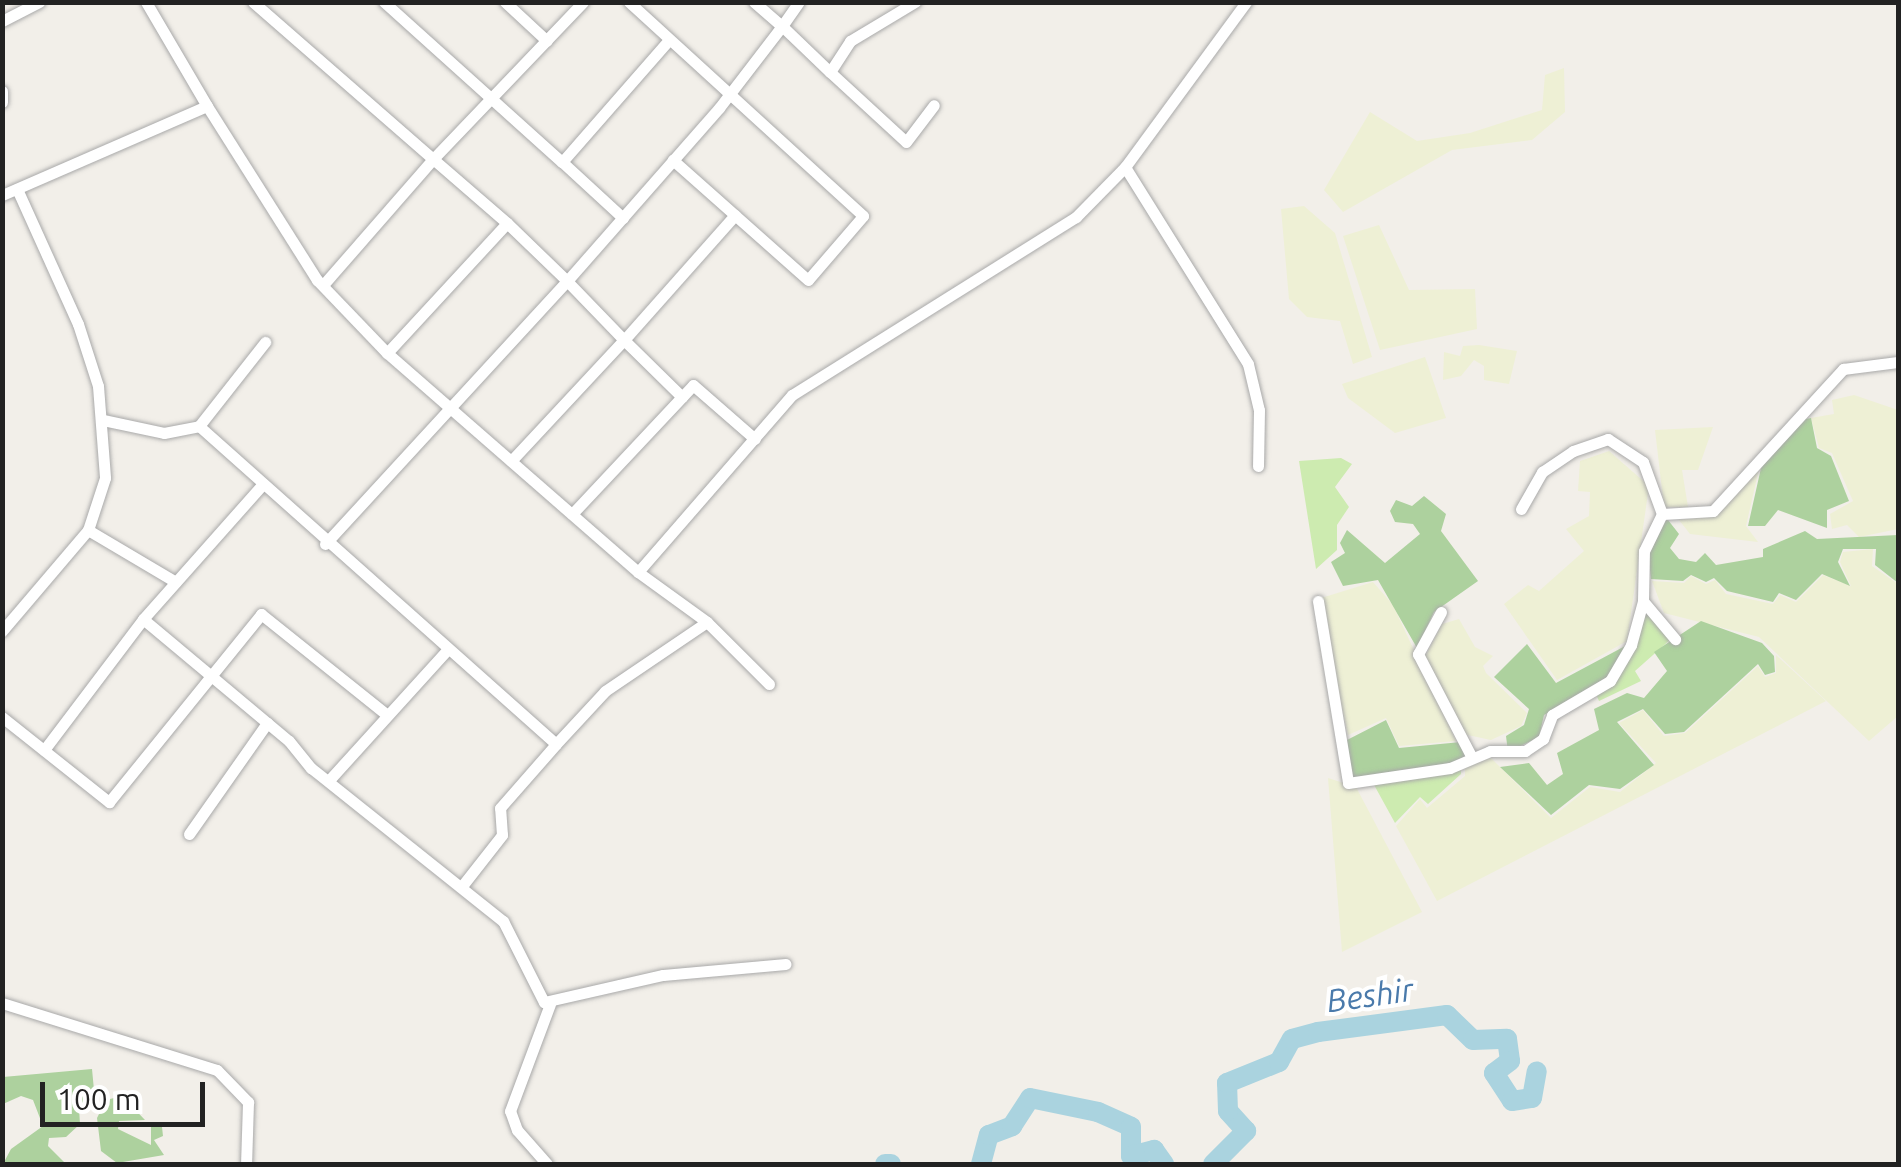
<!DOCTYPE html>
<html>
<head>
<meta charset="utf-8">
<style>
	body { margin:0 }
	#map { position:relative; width:1901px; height:1167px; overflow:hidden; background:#f2efe9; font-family:Ubuntu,sans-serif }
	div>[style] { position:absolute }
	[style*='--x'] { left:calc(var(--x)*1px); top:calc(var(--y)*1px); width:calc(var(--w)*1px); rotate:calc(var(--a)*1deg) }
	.farmland>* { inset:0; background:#eef0d5 }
	.grass>* { inset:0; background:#cdebb0 }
	.forest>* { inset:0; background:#add19e }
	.river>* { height:20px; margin:-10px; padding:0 10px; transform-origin:10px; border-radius:10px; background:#aad3df }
	.roads { filter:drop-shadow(0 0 2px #a9a9a9) drop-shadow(0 0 2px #a9a9a9) }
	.minor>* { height:11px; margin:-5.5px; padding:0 5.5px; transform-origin:5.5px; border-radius:5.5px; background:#fff }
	span { translate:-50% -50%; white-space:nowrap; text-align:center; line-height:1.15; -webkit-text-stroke:8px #fff; paint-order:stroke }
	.water-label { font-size:32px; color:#4a7aab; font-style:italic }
	.frame { position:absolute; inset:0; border:5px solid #222; pointer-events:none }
	.scale { position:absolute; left:40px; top:1082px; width:165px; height:45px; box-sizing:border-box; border:5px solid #222; border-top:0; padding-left:12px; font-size:30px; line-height:35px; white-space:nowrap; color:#222; -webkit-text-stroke:8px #fff; paint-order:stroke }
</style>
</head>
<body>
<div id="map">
	<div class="farmland">
		<i style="clip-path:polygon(1564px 68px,1565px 112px,1532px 140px,1452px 150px,1343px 212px,1324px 190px,1370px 112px,1417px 141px,1470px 133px,1542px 110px,1545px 75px)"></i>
		<i style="clip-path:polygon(1304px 206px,1335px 233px,1372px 357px,1353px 364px,1340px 321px,1307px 317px,1289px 299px,1281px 209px)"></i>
		<i style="clip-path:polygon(1379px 225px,1409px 290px,1475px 289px,1477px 329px,1380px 350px,1343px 236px)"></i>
		<i style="clip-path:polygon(1479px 345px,1517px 351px,1509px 384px,1484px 380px,1484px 366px,1474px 360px,1461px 376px,1443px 380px,1444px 352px,1460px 356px,1463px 346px)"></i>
		<i style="clip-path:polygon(1425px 357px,1446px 418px,1395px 433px,1348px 398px,1342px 384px)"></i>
		<i style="clip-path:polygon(1854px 395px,1898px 410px,1898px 529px,1859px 537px,1847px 525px,1832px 529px,1830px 514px,1853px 501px,1832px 453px,1819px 448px,1811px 418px,1834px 414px,1832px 400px)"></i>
		<i style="clip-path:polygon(1713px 427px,1698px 470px,1682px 470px,1688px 507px,1664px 507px,1655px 430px)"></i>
		<i style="clip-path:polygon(1609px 451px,1649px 486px,1627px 641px,1557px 680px,1504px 604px,1528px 585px,1539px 591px,1584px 551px,1566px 529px,1589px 516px,1590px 492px,1578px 491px,1580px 461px)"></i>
		<i style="clip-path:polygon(1759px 469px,1746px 526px,1758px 542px,1690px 534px,1679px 520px,1713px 516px)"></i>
		<i style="clip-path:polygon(1873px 549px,1872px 566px,1898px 584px,1898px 716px,1869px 741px,1759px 637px,1664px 613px,1652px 581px,1684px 583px,1691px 576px,1706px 584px,1715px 580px,1726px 594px,1773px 604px,1780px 595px,1796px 602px,1823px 575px,1851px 586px,1840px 562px,1843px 552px)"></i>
		<i style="clip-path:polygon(1373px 582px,1393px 605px,1456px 741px,1399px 746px,1386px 718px,1348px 735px,1318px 599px)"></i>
		<i style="clip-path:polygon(1459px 619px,1475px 647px,1493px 656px,1483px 666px,1486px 673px,1527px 713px,1521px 726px,1491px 740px,1463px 734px,1424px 659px,1442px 624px)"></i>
		<i style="clip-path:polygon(1776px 655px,1826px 701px,1437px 901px,1396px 826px,1420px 799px,1427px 808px,1465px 776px,1465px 763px,1491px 758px,1551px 818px,1590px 787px,1620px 792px,1656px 763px,1619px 723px,1643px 710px,1664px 736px,1685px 733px,1758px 666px,1765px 677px,1776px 673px)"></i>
		<i style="clip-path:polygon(1328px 778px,1356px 787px,1422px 912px,1342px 952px)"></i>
	</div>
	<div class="grass">
		<i style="clip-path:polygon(1341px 458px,1352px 464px,1335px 487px,1349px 507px,1337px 525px,1337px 550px,1316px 569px,1299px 461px)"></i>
		<i style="clip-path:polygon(1644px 609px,1671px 639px,1635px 671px,1641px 681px,1599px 701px,1596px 694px,1615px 678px)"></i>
		<i style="clip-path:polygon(1461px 766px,1461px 774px,1428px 804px,1420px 797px,1395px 823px,1373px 783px)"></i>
	</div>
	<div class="forest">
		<i style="clip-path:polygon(1811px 418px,1817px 448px,1831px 456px,1849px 501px,1827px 510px,1827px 528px,1778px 510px,1765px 526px,1748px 526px,1761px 468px,1795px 421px)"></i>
		<i style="clip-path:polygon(1424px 496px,1446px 514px,1441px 531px,1478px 581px,1434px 612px,1417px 648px,1378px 580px,1343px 586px,1331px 562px,1345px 553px,1340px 543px,1347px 530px,1385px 563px,1420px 534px,1413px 524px,1395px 522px,1390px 511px,1396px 500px,1412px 506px)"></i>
		<i style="clip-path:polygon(1668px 520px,1679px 534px,1670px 548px,1679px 559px,1696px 562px,1705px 553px,1716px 565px,1763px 557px,1763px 549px,1805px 531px,1817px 539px,1898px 535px,1898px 583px,1875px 565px,1876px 549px,1843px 549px,1838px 562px,1850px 586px,1822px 574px,1796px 600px,1779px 593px,1773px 602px,1727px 591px,1714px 578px,1706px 582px,1691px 575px,1683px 581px,1651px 579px,1648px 551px,1659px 522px)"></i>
		<i style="clip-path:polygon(1701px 621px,1762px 643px,1774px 656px,1775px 672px,1765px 675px,1758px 664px,1684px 732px,1665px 734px,1643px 709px,1617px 722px,1654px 765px,1620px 789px,1589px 785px,1551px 815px,1500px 767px,1529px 763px,1547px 785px,1563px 774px,1557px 753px,1599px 730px,1594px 709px,1627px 693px,1644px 698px,1667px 671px,1654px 652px)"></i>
		<i style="clip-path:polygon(1527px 644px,1556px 683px,1627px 645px,1606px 680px,1544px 715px,1539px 737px,1508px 752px,1506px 736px,1524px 725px,1529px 709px,1494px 677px)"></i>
		<i style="clip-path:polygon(1386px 720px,1399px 748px,1461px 742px,1468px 754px,1450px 766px,1350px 780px,1347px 740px)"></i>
		<i style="clip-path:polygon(92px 1069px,94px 1090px,79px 1108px,80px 1124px,66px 1137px,49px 1138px,48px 1146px,66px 1164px,3px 1164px,11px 1149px,43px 1126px,33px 1100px,21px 1096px,3px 1104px,3px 1077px)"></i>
		<i style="clip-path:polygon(122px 1096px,145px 1120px,119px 1121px,118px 1129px,151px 1145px,151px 1127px,162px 1127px,163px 1136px,154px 1140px,164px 1155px,117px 1163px,101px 1151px,97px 1118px,106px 1100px)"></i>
	</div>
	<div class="river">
		<i style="--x:885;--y:1164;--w:6;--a:0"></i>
		<i style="--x:981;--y:1164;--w:30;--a:-75"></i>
		<i style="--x:989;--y:1135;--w:25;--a:-21"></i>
		<i style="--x:1012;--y:1126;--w:33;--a:-57"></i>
		<i style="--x:1030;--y:1098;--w:69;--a:11.6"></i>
		<i style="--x:1098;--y:1112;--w:36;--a:24"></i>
		<i style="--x:1131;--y:1127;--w:29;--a:90"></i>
		<i style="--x:1131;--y:1156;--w:24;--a:-15"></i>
		<i style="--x:1154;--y:1150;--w:17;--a:54"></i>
		<i style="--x:1213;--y:1164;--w:47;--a:-45"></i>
		<i style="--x:1246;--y:1131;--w:27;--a:-132"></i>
		<i style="--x:1228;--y:1111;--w:28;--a:-92"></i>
		<i style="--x:1227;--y:1083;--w:56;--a:-22"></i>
		<i style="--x:1279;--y:1062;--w:26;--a:-61"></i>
		<i style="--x:1292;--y:1039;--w:27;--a:-15"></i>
		<i style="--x:1318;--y:1032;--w:130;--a:-7.5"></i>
		<i style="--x:1447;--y:1015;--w:36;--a:44"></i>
		<i style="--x:1473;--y:1040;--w:34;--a:-2"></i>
		<i style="--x:1507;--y:1039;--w:22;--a:82"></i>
		<i style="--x:1510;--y:1061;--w:20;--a:143"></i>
		<i style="--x:1494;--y:1073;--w:33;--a:57"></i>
		<i style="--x:1512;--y:1101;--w:20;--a:-9"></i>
		<i style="--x:1532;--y:1098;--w:27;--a:-80"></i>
	</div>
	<div class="roads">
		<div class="minor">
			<i style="--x:146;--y:2;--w:121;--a:59.6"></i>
			<i style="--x:253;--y:2;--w:239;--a:41.1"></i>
			<i style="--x:433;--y:159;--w:167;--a:131.1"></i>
			<i style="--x:384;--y:2;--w:239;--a:42"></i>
			<i style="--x:505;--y:2;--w:57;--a:42.9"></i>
			<i style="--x:629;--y:2;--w:317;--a:42.4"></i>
			<i style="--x:863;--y:216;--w:84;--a:130.7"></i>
			<i style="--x:808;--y:280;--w:181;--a:-138.4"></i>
			<i style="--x:754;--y:2;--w:37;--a:41"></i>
			<i style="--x:782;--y:26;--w:29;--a:-55"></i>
			<i style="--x:2;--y:21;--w:42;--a:-27.2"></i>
			<i style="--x:830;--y:72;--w:103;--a:42.6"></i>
			<i style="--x:906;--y:142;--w:46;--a:-52.9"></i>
			<i style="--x:2;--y:91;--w:11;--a:90"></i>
			<i style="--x:1125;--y:167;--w:232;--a:58"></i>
			<i style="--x:1248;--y:364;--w:47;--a:76.6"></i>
			<i style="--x:1259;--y:410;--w:56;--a:91"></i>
			<i style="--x:17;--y:189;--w:148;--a:65.7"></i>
			<i style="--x:78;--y:324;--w:65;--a:72.1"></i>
			<i style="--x:98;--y:386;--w:92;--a:85.6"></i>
			<i style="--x:105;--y:478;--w:55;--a:108.1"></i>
			<i style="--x:88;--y:530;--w:102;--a:30.6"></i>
			<i style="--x:2;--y:195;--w:223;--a:-23.5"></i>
			<i style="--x:207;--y:106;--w:206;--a:57.7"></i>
			<i style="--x:317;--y:280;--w:101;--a:46.2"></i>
			<i style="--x:623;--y:218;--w:83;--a:-137.4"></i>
			<i style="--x:562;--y:162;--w:161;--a:-48.8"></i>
			<i style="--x:507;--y:223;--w:98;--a:-139.1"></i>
			<i style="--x:433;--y:159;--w:217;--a:-46.3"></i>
			<i style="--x:103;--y:420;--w:62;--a:12"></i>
			<i style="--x:164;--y:433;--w:36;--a:-11"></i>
			<i style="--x:199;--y:426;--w:107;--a:-51.8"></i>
			<i style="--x:199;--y:426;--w:478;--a:41.7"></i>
			<i style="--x:511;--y:461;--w:166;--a:-47"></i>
			<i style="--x:624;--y:340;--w:81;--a:44.5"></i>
			<i style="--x:682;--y:397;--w:16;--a:-47"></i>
			<i style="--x:693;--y:385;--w:82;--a:41.1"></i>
			<i style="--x:262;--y:485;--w:179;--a:131.6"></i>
			<i style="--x:143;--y:619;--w:190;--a:39.9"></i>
			<i style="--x:289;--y:741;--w:35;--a:51"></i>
			<i style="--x:311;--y:768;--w:246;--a:38.6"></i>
			<i style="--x:503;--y:921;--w:91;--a:63.2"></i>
			<i style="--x:544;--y:1002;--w:122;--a:-12.8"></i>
			<i style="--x:663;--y:975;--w:123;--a:-5.1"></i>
			<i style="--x:1521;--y:509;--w:43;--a:-60.4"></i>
			<i style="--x:1542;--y:472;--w:37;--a:-34"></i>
			<i style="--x:1573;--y:451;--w:37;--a:-19"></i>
			<i style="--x:1608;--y:439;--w:42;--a:33.3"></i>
			<i style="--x:1643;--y:462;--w:55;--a:69.9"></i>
			<i style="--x:572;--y:514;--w:161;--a:-46.8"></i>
			<i style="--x:325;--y:544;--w:357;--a:-47.4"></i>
			<i style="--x:567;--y:281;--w:82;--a:46"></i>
			<i style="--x:624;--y:340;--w:167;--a:-48.4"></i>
			<i style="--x:638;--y:572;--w:333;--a:-138.9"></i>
			<i style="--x:387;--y:353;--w:177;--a:-47.3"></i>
			<i style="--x:507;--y:223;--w:83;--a:44"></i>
			<i style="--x:567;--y:281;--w:230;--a:-48.7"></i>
			<i style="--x:719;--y:108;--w:103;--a:-52.5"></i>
			<i style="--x:782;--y:26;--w:66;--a:43.8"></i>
			<i style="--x:830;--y:72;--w:37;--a:-57"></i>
			<i style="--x:850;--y:41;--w:76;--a:-31"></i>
			<i style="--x:1318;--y:601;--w:184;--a:80.6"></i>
			<i style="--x:1348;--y:783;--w:103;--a:-8.4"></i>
			<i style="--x:1450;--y:768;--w:43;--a:-23"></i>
			<i style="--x:1490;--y:751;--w:35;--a:0"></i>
			<i style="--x:1525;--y:751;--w:22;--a:-34"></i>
			<i style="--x:1543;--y:739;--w:26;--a:-69"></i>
			<i style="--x:1552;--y:715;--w:67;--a:-30.4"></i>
			<i style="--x:1610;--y:681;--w:42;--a:-59.7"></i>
			<i style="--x:1631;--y:645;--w:46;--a:-74.7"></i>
			<i style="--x:1643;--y:601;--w:50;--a:-88.9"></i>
			<i style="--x:1644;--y:551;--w:41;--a:-64.1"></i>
			<i style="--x:1662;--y:514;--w:51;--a:-3.4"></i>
			<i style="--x:1713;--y:511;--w:193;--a:-47.5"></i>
			<i style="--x:1843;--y:369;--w:55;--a:-7.3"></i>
			<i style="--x:1643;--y:601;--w:50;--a:49.9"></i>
			<i style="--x:1441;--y:612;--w:48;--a:118.7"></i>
			<i style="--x:1418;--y:654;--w:115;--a:62.5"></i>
			<i style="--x:2;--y:631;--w:133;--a:-49.6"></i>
			<i style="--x:769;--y:684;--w:88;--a:-135"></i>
			<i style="--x:707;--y:622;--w:85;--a:-144.1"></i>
			<i style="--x:638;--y:572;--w:235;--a:-49"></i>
			<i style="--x:792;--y:395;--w:335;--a:-32.1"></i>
			<i style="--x:1076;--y:217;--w:70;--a:-45.6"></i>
			<i style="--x:1125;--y:167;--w:205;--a:-53.7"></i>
			<i style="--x:2;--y:717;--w:137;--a:38.5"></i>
			<i style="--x:109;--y:802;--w:242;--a:-51"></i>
			<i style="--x:261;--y:614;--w:161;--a:38.7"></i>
			<i style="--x:44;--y:750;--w:164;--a:-52.9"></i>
			<i style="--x:331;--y:778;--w:173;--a:-47.8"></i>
			<i style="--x:189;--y:834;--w:136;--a:-54.9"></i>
			<i style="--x:462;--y:886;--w:65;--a:-51.9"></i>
			<i style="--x:502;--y:835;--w:27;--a:-94"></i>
			<i style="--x:500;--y:808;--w:85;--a:-48.8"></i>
			<i style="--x:556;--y:744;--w:72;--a:-47.2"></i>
			<i style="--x:605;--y:691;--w:123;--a:-34.1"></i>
			<i style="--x:2;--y:1003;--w:225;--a:17.3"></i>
			<i style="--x:217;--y:1070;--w:45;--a:45.9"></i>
			<i style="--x:248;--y:1102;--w:62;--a:91.8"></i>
			<i style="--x:547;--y:1164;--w:45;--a:-131.4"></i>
			<i style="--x:517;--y:1130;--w:20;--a:-110"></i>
			<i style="--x:510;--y:1111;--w:114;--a:-69.5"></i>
		</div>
	</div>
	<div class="water-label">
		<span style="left:1370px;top:995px;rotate:-8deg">Beshir</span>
	</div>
	<div class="frame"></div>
	<div class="scale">100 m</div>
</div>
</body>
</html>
